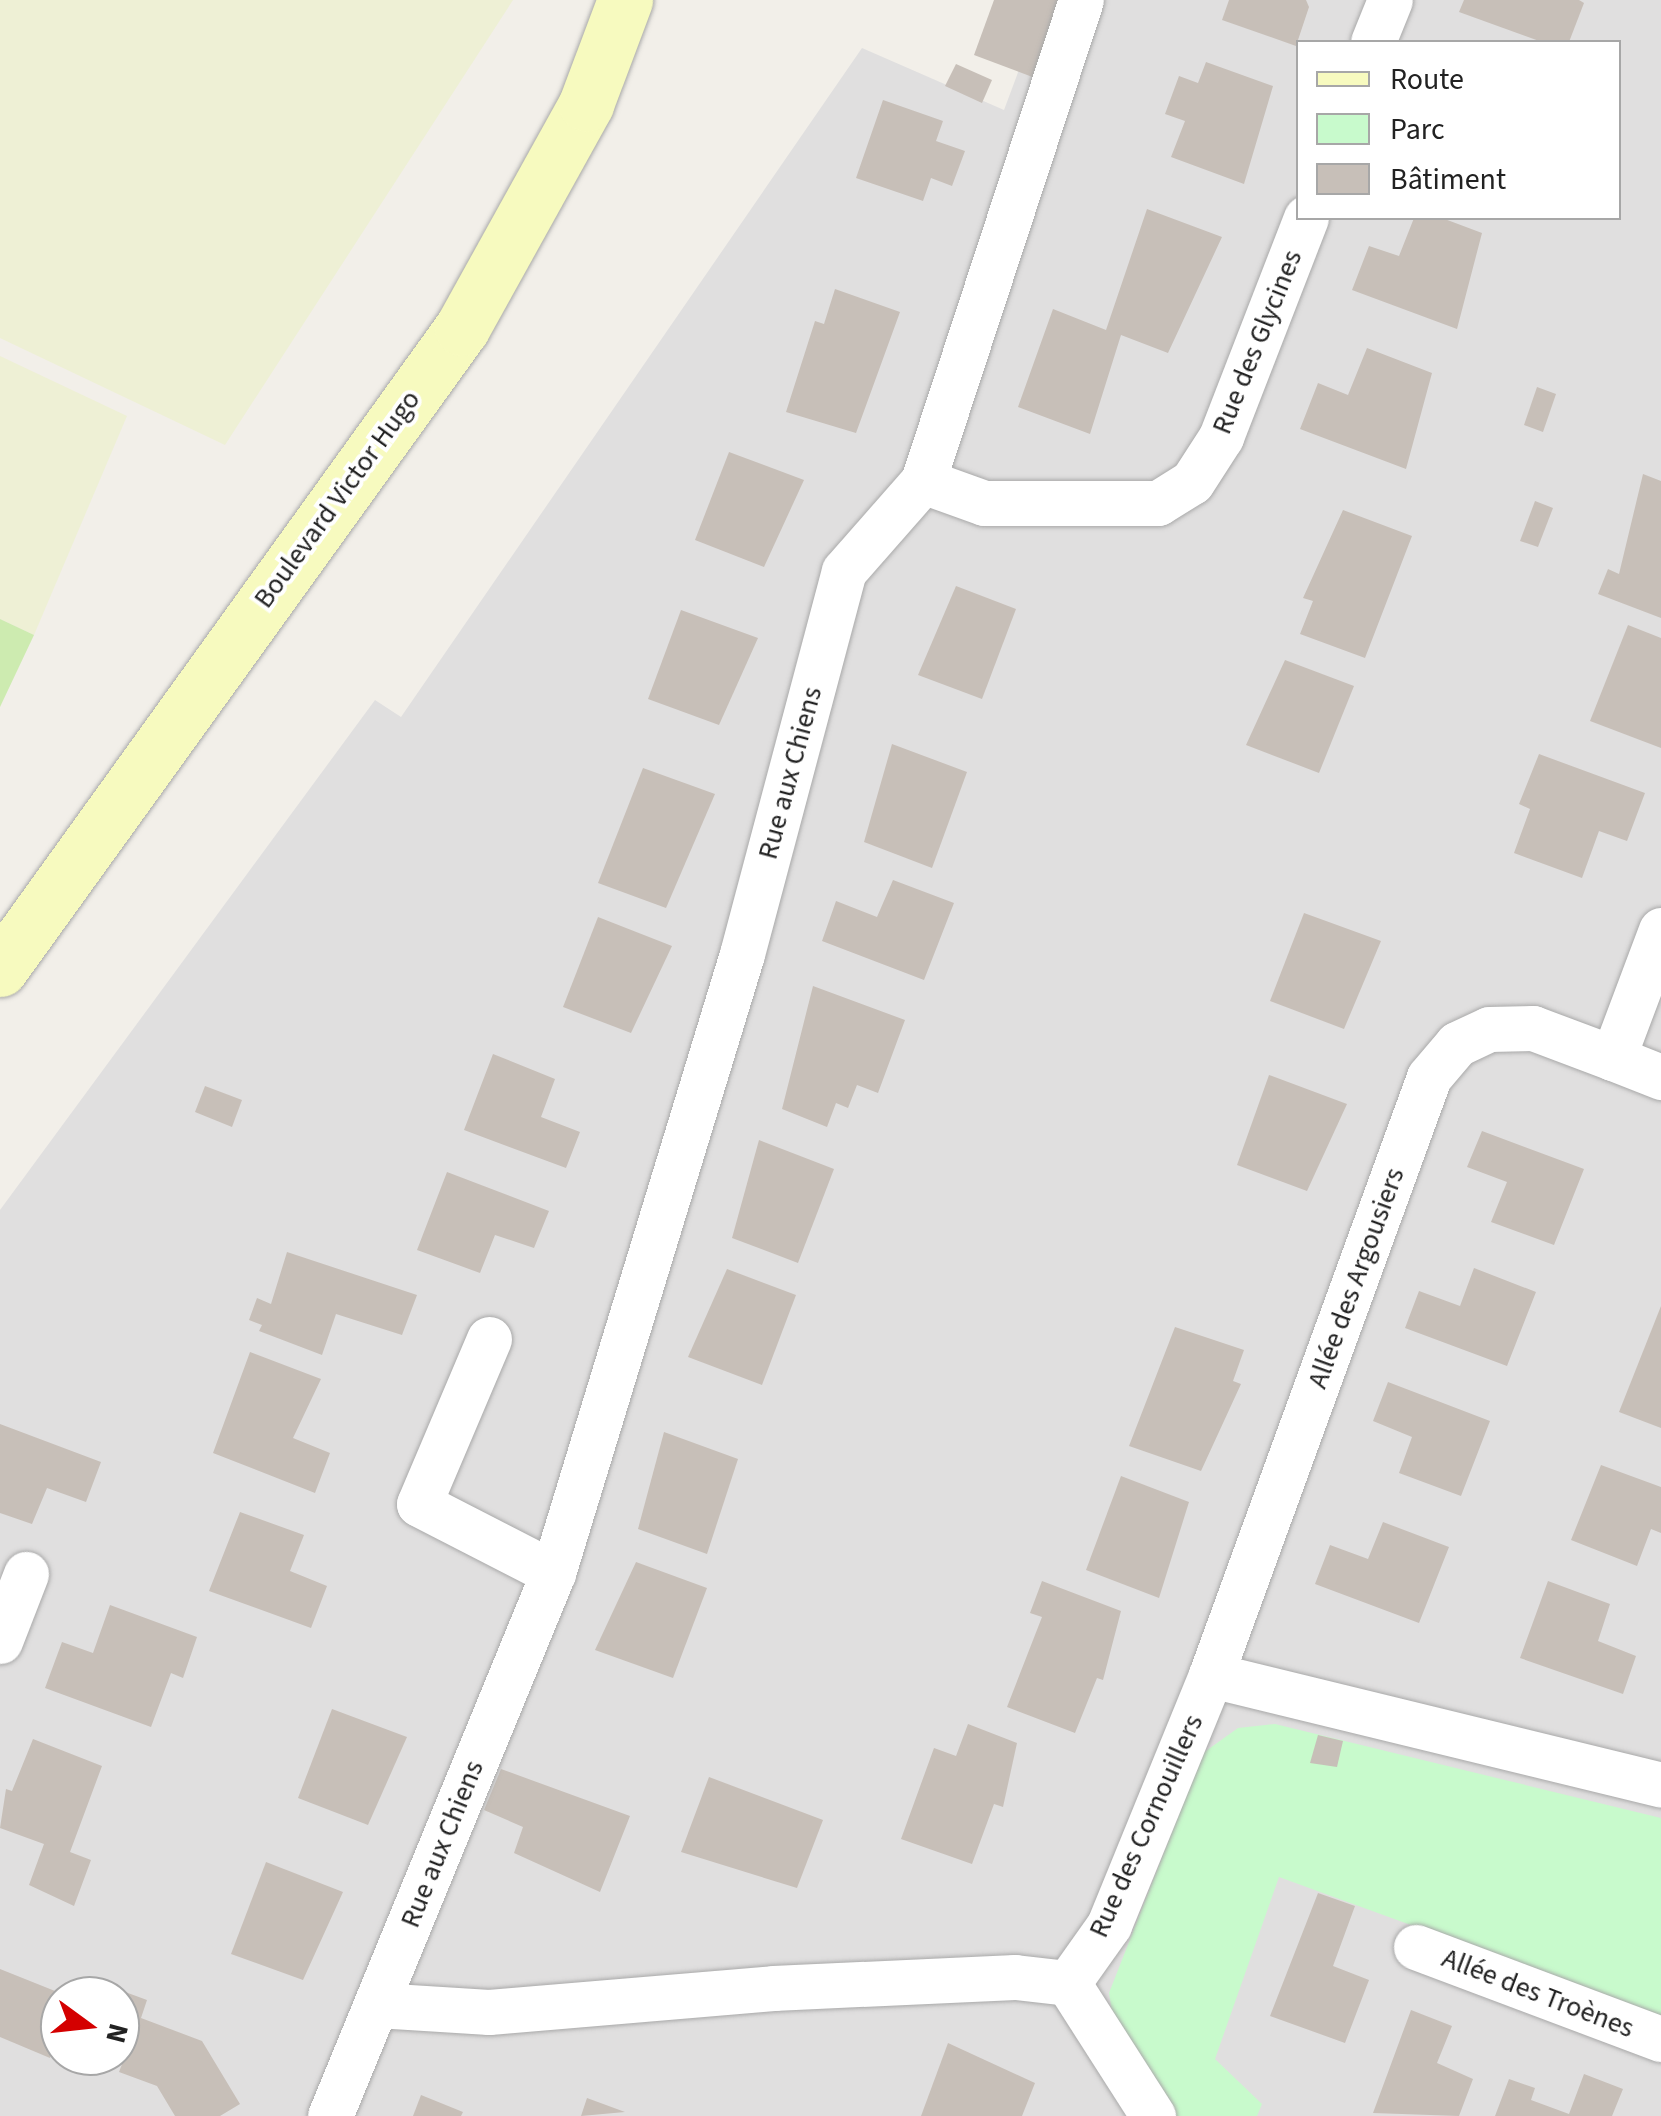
<!DOCTYPE html>
<html>
<head>
<meta charset="utf-8">
<style>
	body { margin:0 }
	#map { position:relative; width:1661px; height:2116px; overflow:hidden; background:#f2efe9; font-family:"Source Sans 3",sans-serif }
	div>[style] { position:absolute }
	[style*='--x'] { left:calc(var(--x)*1px); top:calc(var(--y)*1px); width:calc(var(--w)*1px); rotate:calc(var(--a)*1deg) }
	.residential>* { inset:0; background:#e0dfdf }
	.farmland>* { inset:0; background:#eef0d5 }
	.grass>* { inset:0; background:#cdebb0 }
	.park>* { inset:0; background:#c8facc }
	.building>* { inset:0; background:#c7bfb8 }
	.roads { filter:drop-shadow(0 0 2px #a9a9a9) drop-shadow(0 0 2px #a9a9a9) }
	.street>* { height:45px; margin:-22.5px; padding:0 22.5px; transform-origin:22.5px; border-radius:22.5px; background:#fff }
	.secondary>* { height:55px; margin:-27.5px; padding:0 27.5px; transform-origin:27.5px; border-radius:27.5px; background:#f7fabf }
	span { translate:-50% -50%; white-space:nowrap; text-align:center; line-height:1.15; -webkit-text-stroke:8px #fff; paint-order:stroke }
	.street-label { font-size:28px; color:#222 }
	.legend { position:absolute; left:1296px; top:40px; width:325px; height:180px; box-sizing:border-box; background:#fff; border:2px solid #a7a7a7; margin:0; padding:12px 18px; list-style:none; font-size:30px; color:#222 }
	.legend li { display:flex; align-items:center; gap:20px; height:50px }
	.legend b { width:50px; border:2px solid #a7a7a7 }
	.north { position:absolute; left:40px; top:1976px; width:100px; height:100px; box-sizing:border-box; background:#fff; border:2px solid #a7a7a7; border-radius:50%; rotate:105deg; font-size:28px; font-weight:700; line-height:40px; text-align:center; color:#222 }
	.north::after { content:''; display:block; margin:auto; width:35px; height:45px; background:#d40000; clip-path:polygon(50% 0,100% 100%,50% 72%,0 100%) }
</style>
</head>
<body>
<div id="map">
	<div class="residential">
		<i style="clip-path:polygon(evenodd,1045px 0,1661px 0,1661px 2116px,0 2116px,0 1210px,375px 700px,401px 717px,862px 48px,1004px 110px,1045px 0,1298px 42px,1618px 42px,1618px 218px,1298px 218px,1298px 42px,1045px 0,60px 1996px,120px 1996px,120px 2056px,60px 2056px,60px 1996px)"></i>
	</div>
	<div class="farmland">
		<i style="clip-path:polygon(0 0,513px 0,225px 445px,0 338px)"></i>
		<i style="clip-path:polygon(0 356px,127px 416px,34px 635px,0 619px)"></i>
	</div>
	<div class="grass">
		<i style="clip-path:polygon(0 619px,34px 635px,0 707px)"></i>
	</div>
	<div class="park">
		<i style="clip-path:polygon(1275px 1724px,1661px 1818px,1661px 2016px,1279px 1877px,1215px 2059px,1262px 2104px,1257px 2116px,1175px 2116px,1115px 2030px,1109px 1993px,1203px 1753px,1238px 1728px)"></i>
	</div>
	<div class="building">
		<i style="clip-path:polygon(994px 0,1062px 0,1035px 78px,974px 55px)"></i>
		<i style="clip-path:polygon(1229px 0,1306px 0,1309px 7px,1296px 46px,1222px 20px)"></i>
		<i style="clip-path:polygon(1464px 0,1579px 0,1584px 3px,1569px 42px,1542px 42px,1459px 12px)"></i>
		<i style="clip-path:polygon(1206px 62px,1273px 86px,1244px 184px,1171px 157px,1185px 121px,1165px 114px,1179px 76px,1198px 83px)"></i>
		<i style="clip-path:polygon(956px 64px,992px 80px,982px 103px,945px 86px)"></i>
		<i style="clip-path:polygon(883px 100px,943px 121px,936px 141px,965px 151px,952px 186px,931px 178px,923px 201px,856px 178px)"></i>
		<i style="clip-path:polygon(1147px 209px,1222px 237px,1168px 353px,1121px 335px,1090px 434px,1018px 407px,1053px 309px,1106px 330px)"></i>
		<i style="clip-path:polygon(1414px 218px,1442px 218px,1482px 233px,1457px 329px,1352px 290px,1369px 246px,1399px 256px)"></i>
		<i style="clip-path:polygon(835px 289px,900px 312px,856px 433px,786px 412px,815px 321px,824px 324px)"></i>
		<i style="clip-path:polygon(1367px 348px,1432px 373px,1406px 469px,1300px 429px,1318px 383px,1348px 395px)"></i>
		<i style="clip-path:polygon(1537px 387px,1556px 394px,1543px 432px,1524px 425px)"></i>
		<i style="clip-path:polygon(729px 452px,804px 480px,764px 567px,695px 540px)"></i>
		<i style="clip-path:polygon(1643px 474px,1661px 481px,1661px 618px,1598px 594px,1608px 569px,1619px 574px)"></i>
		<i style="clip-path:polygon(1535px 501px,1553px 508px,1538px 547px,1520px 541px)"></i>
		<i style="clip-path:polygon(1343px 510px,1412px 536px,1365px 658px,1300px 634px,1313px 601px,1303px 598px)"></i>
		<i style="clip-path:polygon(956px 586px,1016px 609px,982px 699px,918px 675px)"></i>
		<i style="clip-path:polygon(681px 610px,758px 638px,719px 725px,648px 699px)"></i>
		<i style="clip-path:polygon(1628px 625px,1661px 638px,1661px 748px,1590px 721px)"></i>
		<i style="clip-path:polygon(1285px 660px,1354px 686px,1319px 773px,1246px 745px)"></i>
		<i style="clip-path:polygon(892px 744px,967px 772px,932px 868px,864px 842px)"></i>
		<i style="clip-path:polygon(1539px 754px,1645px 793px,1627px 841px,1599px 831px,1582px 878px,1514px 853px,1530px 809px,1519px 804px)"></i>
		<i style="clip-path:polygon(643px 768px,715px 794px,666px 908px,598px 883px)"></i>
		<i style="clip-path:polygon(893px 880px,954px 903px,924px 980px,822px 941px,836px 901px,877px 917px)"></i>
		<i style="clip-path:polygon(1304px 913px,1381px 941px,1344px 1029px,1270px 1001px)"></i>
		<i style="clip-path:polygon(598px 917px,672px 946px,631px 1033px,563px 1007px)"></i>
		<i style="clip-path:polygon(813px 986px,905px 1020px,878px 1093px,857px 1085px,848px 1108px,836px 1103px,827px 1127px,782px 1109px)"></i>
		<i style="clip-path:polygon(493px 1054px,555px 1079px,541px 1117px,580px 1132px,566px 1168px,464px 1130px)"></i>
		<i style="clip-path:polygon(1269px 1075px,1347px 1104px,1307px 1191px,1237px 1165px)"></i>
		<i style="clip-path:polygon(205px 1086px,242px 1100px,232px 1127px,195px 1112px)"></i>
		<i style="clip-path:polygon(1482px 1131px,1584px 1169px,1554px 1245px,1491px 1222px,1507px 1182px,1467px 1167px)"></i>
		<i style="clip-path:polygon(759px 1140px,834px 1169px,798px 1263px,732px 1238px)"></i>
		<i style="clip-path:polygon(447px 1172px,549px 1211px,534px 1248px,495px 1235px,480px 1273px,417px 1250px)"></i>
		<i style="clip-path:polygon(287px 1252px,417px 1295px,402px 1335px,336px 1314px,322px 1355px,259px 1331px,262px 1325px,249px 1320px,257px 1298px,271px 1304px)"></i>
		<i style="clip-path:polygon(1474px 1268px,1536px 1292px,1507px 1366px,1405px 1328px,1419px 1291px,1460px 1306px)"></i>
		<i style="clip-path:polygon(727px 1269px,796px 1295px,762px 1385px,688px 1357px)"></i>
		<i style="clip-path:polygon(1661px 1306px,1661px 1428px,1619px 1412px)"></i>
		<i style="clip-path:polygon(1175px 1327px,1244px 1350px,1233px 1381px,1241px 1384px,1201px 1471px,1129px 1446px)"></i>
		<i style="clip-path:polygon(250px 1352px,321px 1379px,293px 1438px,330px 1453px,315px 1493px,213px 1453px)"></i>
		<i style="clip-path:polygon(1388px 1382px,1490px 1421px,1461px 1496px,1399px 1473px,1412px 1437px,1373px 1421px)"></i>
		<i style="clip-path:polygon(0 1424px,101px 1462px,86px 1502px,47px 1488px,32px 1524px,0 1513px)"></i>
		<i style="clip-path:polygon(664px 1432px,738px 1459px,707px 1554px,638px 1529px)"></i>
		<i style="clip-path:polygon(1601px 1465px,1661px 1487px,1661px 1533px,1651px 1529px,1637px 1566px,1571px 1540px)"></i>
		<i style="clip-path:polygon(1121px 1476px,1189px 1502px,1159px 1598px,1086px 1570px)"></i>
		<i style="clip-path:polygon(240px 1512px,304px 1535px,290px 1571px,327px 1586px,311px 1628px,209px 1591px)"></i>
		<i style="clip-path:polygon(1383px 1522px,1449px 1547px,1419px 1623px,1315px 1584px,1330px 1545px,1368px 1559px)"></i>
		<i style="clip-path:polygon(636px 1562px,707px 1588px,673px 1678px,595px 1650px)"></i>
		<i style="clip-path:polygon(1042px 1581px,1121px 1611px,1103px 1680px,1097px 1678px,1075px 1733px,1007px 1707px,1042px 1617px,1030px 1613px)"></i>
		<i style="clip-path:polygon(1548px 1581px,1610px 1604px,1598px 1641px,1636px 1656px,1623px 1694px,1520px 1658px)"></i>
		<i style="clip-path:polygon(110px 1605px,197px 1637px,183px 1678px,171px 1673px,151px 1727px,45px 1688px,62px 1642px,93px 1653px)"></i>
		<i style="clip-path:polygon(332px 1709px,407px 1737px,368px 1825px,298px 1798px)"></i>
		<i style="clip-path:polygon(968px 1724px,1017px 1743px,1003px 1807px,994px 1804px,972px 1864px,901px 1839px,934px 1748px,956px 1756px)"></i>
		<i style="clip-path:polygon(1318px 1735px,1343px 1741px,1337px 1767px,1310px 1763px)"></i>
		<i style="clip-path:polygon(33px 1739px,102px 1766px,70px 1852px,91px 1860px,74px 1906px,29px 1885px,44px 1844px,0 1828px,6px 1789px,12px 1791px)"></i>
		<i style="clip-path:polygon(501px 1769px,630px 1816px,600px 1892px,514px 1853px,523px 1827px,484px 1810px)"></i>
		<i style="clip-path:polygon(709px 1777px,823px 1820px,797px 1888px,681px 1852px)"></i>
		<i style="clip-path:polygon(266px 1862px,343px 1892px,303px 1980px,231px 1954px)"></i>
		<i style="clip-path:polygon(1318px 1893px,1355px 1906px,1333px 1966px,1369px 1980px,1345px 2043px,1270px 2016px)"></i>
		<i style="clip-path:polygon(0 1969px,60px 1993px,60px 2032px,50px 2058px,0 2037px)"></i>
		<i style="clip-path:polygon(117px 1989px,147px 2000px,141px 2018px,202px 2041px,240px 2104px,220px 2116px,175px 2116px,157px 2086px,119px 2072px,126px 2054px)"></i>
		<i style="clip-path:polygon(1411px 2010px,1452px 2026px,1437px 2063px,1473px 2079px,1459px 2116px,1373px 2113px)"></i>
		<i style="clip-path:polygon(948px 2043px,1035px 2083px,1022px 2116px,921px 2116px)"></i>
		<i style="clip-path:polygon(1584px 2074px,1623px 2089px,1612px 2116px,1495px 2116px,1509px 2079px,1535px 2088px,1531px 2100px,1569px 2114px)"></i>
		<i style="clip-path:polygon(421px 2095px,463px 2112px,461px 2116px,413px 2116px)"></i>
		<i style="clip-path:polygon(587px 2098px,625px 2112px,581px 2116px)"></i>
	</div>
	<div class="roads">
		<div class="street">
			<i style="--x:1373;--y:42;--w:45;--a:-68"></i>
			<i style="--x:923;--y:481;--w:65;--a:19.8"></i>
			<i style="--x:984;--y:503;--w:174;--a:0"></i>
			<i style="--x:1158;--y:503;--w:40;--a:-32"></i>
			<i style="--x:1192;--y:482;--w:54;--a:-57.2"></i>
			<i style="--x:1221;--y:437;--w:235;--a:-68.8"></i>
			<i style="--x:1661;--y:930;--w:137;--a:110.6"></i>
			<i style="--x:1613;--y:1058;--w:52;--a:21.6"></i>
			<i style="--x:489;--y:1339;--w:179;--a:113"></i>
			<i style="--x:419;--y:1504;--w:151;--a:27.2"></i>
			<i style="--x:0;--y:1641;--w:72;--a:-68.8"></i>
			<i style="--x:1211;--y:1675;--w:463;--a:13.7"></i>
			<i style="--x:1416;--y:1947;--w:262;--a:20.6"></i>
			<i style="--x:1068;--y:1983;--w:71;--a:-54.7"></i>
			<i style="--x:1109;--y:1925;--w:270;--a:-67.8"></i>
			<i style="--x:1211;--y:1675;--w:636;--a:-69.97"></i>
			<i style="--x:1429;--y:1077;--w:43;--a:-49.7"></i>
			<i style="--x:1457;--y:1044;--w:35;--a:-25"></i>
			<i style="--x:1489;--y:1029;--w:44;--a:-1.3"></i>
			<i style="--x:1533;--y:1028;--w:85;--a:20.6"></i>
			<i style="--x:1068;--y:1983;--w:158;--a:57.4"></i>
			<i style="--x:377;--y:2005;--w:112;--a:3.6"></i>
			<i style="--x:489;--y:2012;--w:285;--a:-4.8"></i>
			<i style="--x:773;--y:1988;--w:242;--a:-2.6"></i>
			<i style="--x:1015;--y:1977;--w:53;--a:6.5"></i>
			<i style="--x:330;--y:2116;--w:587;--a:-67.67"></i>
			<i style="--x:553;--y:1573;--w:647;--a:-73.02"></i>
			<i style="--x:742;--y:954;--w:396;--a:-75.1"></i>
			<i style="--x:844;--y:571;--w:120;--a:-48.7"></i>
			<i style="--x:923;--y:481;--w:506;--a:-71.82"></i>
		</div>
		<div class="secondary">
			<i style="--x:0;--y:969;--w:790;--a:-54.22"></i>
			<i style="--x:462;--y:328;--w:256;--a:-61"></i>
			<i style="--x:586;--y:104;--w:111;--a:-69.4"></i>
		</div>
	</div>
	<div class="street-label">
		<span style="left:1257px;top:342px;rotate:-68deg">Rue des Glycines</span>
		<span style="left:337px;top:499px;rotate:-54deg">Boulevard Victor Hugo</span>
		<span style="left:790px;top:773px;rotate:-75deg">Rue aux Chiens</span>
		<span style="left:1356px;top:1278px;rotate:-70deg">Allée des Argousiers</span>
		<span style="left:1146px;top:1826px;rotate:-66deg">Rue des Cornouillers</span>
		<span style="left:442px;top:1844px;rotate:-68deg">Rue aux Chiens</span>
		<span style="left:1538px;top:1993px;rotate:21deg">Allée des Troènes</span>
	</div>
	<ul class="legend">
	<li><b style="height:12px;background:#f7fabf"></b>Route</li>
	<li><b style="height:28px;background:#c8facc"></b>Parc</li>
	<li><b style="height:28px;background:#c7bfb8"></b>Bâtiment</li>
	</ul>
	<div class="north">N</div>
</div>
</body>
</html>
